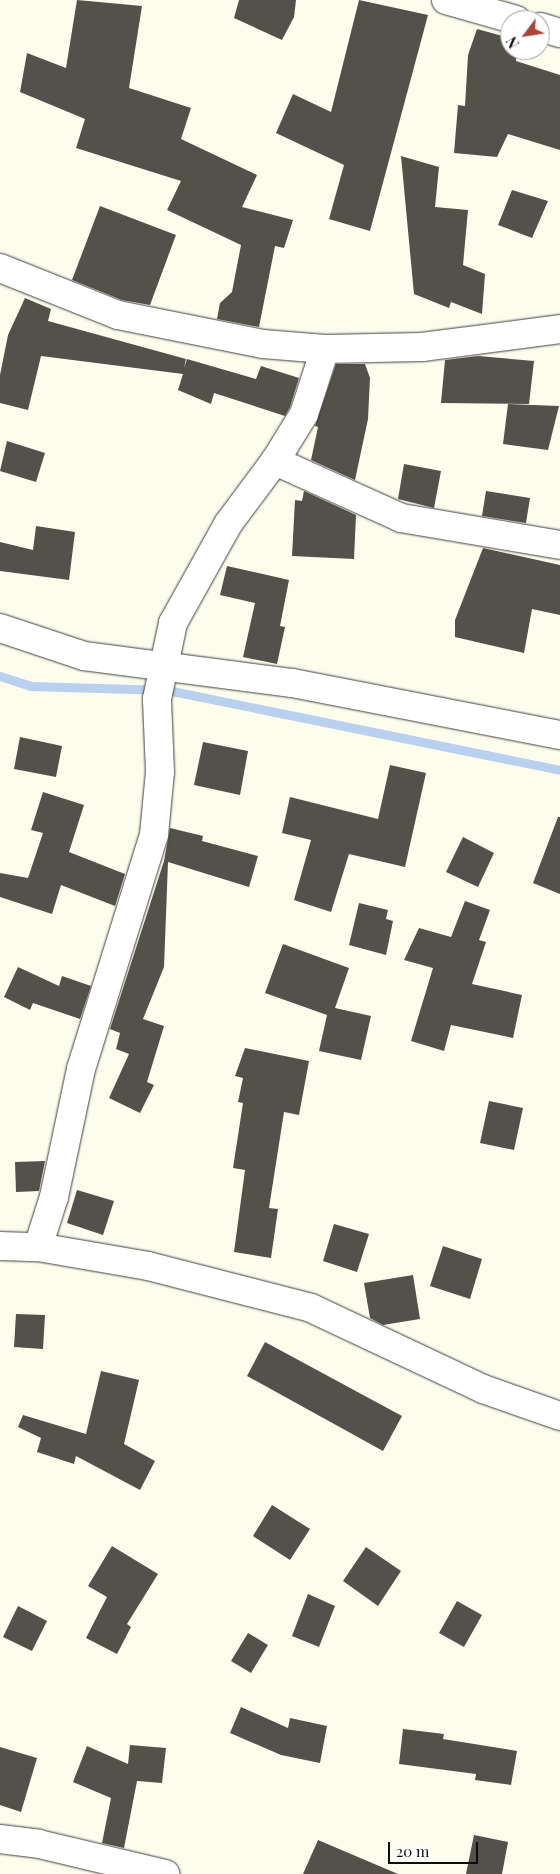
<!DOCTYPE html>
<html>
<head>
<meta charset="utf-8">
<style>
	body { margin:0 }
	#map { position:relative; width:560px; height:1874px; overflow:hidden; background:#fdfdee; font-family:"Playfair Display",serif }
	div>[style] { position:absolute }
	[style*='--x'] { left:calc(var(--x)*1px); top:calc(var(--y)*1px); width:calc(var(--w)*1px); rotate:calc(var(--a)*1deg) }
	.stream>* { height:9px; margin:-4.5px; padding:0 4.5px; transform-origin:4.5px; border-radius:4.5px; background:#b9d0ee }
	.building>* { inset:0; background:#54504a }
	.roads { filter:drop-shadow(0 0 1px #3f3f3f) drop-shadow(0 0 1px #3f3f3f) }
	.minor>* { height:28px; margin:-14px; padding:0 14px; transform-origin:14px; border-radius:14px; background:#fff }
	span { translate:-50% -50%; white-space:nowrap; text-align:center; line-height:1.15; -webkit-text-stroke:5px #fff; paint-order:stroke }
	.north { position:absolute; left:500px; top:10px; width:50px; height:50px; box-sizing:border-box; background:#fff; border:1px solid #9e9e9e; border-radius:50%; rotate:239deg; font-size:14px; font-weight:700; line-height:20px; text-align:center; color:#0c0c0c }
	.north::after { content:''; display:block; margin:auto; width:18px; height:22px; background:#ab4636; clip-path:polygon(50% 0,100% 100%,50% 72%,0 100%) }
	.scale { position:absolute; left:388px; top:1842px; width:90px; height:22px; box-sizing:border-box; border:2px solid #0c0c0c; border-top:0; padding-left:6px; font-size:15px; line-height:18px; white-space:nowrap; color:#0c0c0c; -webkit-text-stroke:4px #fff; paint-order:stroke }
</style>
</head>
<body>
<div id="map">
	<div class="stream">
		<i style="--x:0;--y:676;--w:32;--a:18"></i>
		<i style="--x:30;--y:686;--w:137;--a:1.7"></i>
		<i style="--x:167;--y:690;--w:401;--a:11.5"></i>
	</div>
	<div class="building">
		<i style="clip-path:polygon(77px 0,142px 6px,129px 88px,191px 108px,181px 139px,257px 175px,242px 207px,293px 220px,284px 248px,275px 246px,259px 327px,217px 319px,220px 303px,232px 292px,241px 245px,167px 210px,181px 181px,76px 148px,85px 119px,20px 92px,27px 53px,66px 68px)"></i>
		<i style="clip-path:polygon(239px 0,296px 0,294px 17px,282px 40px,234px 18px)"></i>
		<i style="clip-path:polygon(359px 0,428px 15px,370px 231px,329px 219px,344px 165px,276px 133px,293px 94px,331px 112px)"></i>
		<i style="clip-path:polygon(477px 29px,510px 38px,510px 50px,517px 50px,516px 61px,560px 75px,560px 150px,508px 134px,497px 157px,454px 153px,458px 105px,465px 106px,468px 55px)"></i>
		<i style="clip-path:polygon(401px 156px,439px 167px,435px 207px,468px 210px,463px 265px,485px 274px,482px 314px,451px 302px,449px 308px,414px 294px)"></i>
		<i style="clip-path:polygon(512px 190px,548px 201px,532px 238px,498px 225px)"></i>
		<i style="clip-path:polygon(100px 206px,176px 235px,150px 305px,122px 300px,72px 280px)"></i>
		<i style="clip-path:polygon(25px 298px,51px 309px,48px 321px,186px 359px,184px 368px,187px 359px,256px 379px,261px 366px,299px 378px,290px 407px,285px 416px,214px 393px,211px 404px,178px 390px,183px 374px,41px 356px,28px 410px,0 403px,0 375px,8px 335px)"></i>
		<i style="clip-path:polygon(478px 356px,534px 361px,529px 404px,441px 403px,445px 360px)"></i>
		<i style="clip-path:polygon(336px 364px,365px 364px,370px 378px,368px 419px,355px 480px,311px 460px,318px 427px,315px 426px)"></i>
		<i style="clip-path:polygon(508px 404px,559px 406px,548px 450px,503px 444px)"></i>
		<i style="clip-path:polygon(7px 441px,45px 453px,36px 482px,0 471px)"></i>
		<i style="clip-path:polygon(404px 464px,441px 471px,434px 508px,398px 499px)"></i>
		<i style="clip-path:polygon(304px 491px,356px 515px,354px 559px,292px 556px,295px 500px,302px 501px)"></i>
		<i style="clip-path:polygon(486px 491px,530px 498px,526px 523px,482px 516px)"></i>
		<i style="clip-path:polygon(36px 526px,75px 532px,69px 580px,0 571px,0 542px,33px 550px)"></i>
		<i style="clip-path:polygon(483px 548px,560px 565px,560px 615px,532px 609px,524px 653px,455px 637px,455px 620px)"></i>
		<i style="clip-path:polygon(227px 566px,289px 580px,280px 626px,285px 627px,277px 664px,243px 657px,255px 603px,220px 595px)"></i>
		<i style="clip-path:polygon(20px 737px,62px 746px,56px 777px,14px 769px)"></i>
		<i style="clip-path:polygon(203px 742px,248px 751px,240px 795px,194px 785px)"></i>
		<i style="clip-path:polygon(390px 765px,426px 773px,405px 867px,349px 854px,331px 912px,294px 900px,311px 840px,282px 833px,290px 797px,378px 819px)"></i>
		<i style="clip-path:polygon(43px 792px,84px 805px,69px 852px,125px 874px,115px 906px,61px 885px,52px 914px,0 897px,0 873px,28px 878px,43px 833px,31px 830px)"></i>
		<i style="clip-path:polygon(558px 817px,560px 817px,560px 894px,533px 883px)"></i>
		<i style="clip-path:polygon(170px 828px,203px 836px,202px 841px,258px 856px,249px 887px,168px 862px,164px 967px,143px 1019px,164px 1026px,147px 1082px,154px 1085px,140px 1113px,109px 1098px,129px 1054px,116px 1049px,120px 1033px,110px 1029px,164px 861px)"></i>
		<i style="clip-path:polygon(463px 837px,494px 853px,478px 887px,446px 872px)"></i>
		<i style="clip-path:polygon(465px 901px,490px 910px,479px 940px,486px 942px,472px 984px,522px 995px,513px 1038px,451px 1025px,444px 1051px,411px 1041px,433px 968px,404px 960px,419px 928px,451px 937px)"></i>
		<i style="clip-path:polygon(359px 903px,388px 910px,386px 919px,393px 921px,386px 955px,349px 945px)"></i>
		<i style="clip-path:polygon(283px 944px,349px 968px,335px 1008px,371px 1016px,361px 1060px,319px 1051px,327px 1015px,265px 993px)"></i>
		<i style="clip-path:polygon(18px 967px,59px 986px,62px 976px,91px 986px,80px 1019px,33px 1003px,30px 1010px,4px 997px)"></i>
		<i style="clip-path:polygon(245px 1048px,309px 1061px,299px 1115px,284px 1112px,269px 1208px,278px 1209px,271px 1258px,234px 1252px,245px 1170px,233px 1168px,243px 1103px,238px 1102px,243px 1078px,235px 1076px)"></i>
		<i style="clip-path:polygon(489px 1101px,523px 1108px,514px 1150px,480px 1143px)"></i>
		<i style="clip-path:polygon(45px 1161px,39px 1191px,16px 1192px,15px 1162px)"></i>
		<i style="clip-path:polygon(77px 1190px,114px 1201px,103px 1235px,67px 1223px)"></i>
		<i style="clip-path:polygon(334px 1224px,369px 1234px,357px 1272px,323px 1261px)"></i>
		<i style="clip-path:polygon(443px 1246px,482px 1259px,470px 1299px,430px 1286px)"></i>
		<i style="clip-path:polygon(413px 1275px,420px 1319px,383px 1325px,370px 1318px,364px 1283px)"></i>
		<i style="clip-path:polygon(16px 1314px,45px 1315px,43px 1349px,14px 1347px)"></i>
		<i style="clip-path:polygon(265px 1342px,402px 1416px,383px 1451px,247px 1376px)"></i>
		<i style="clip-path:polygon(101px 1371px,139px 1380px,124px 1444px,155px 1461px,140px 1490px,76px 1456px,74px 1464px,37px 1452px,41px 1438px,18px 1427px,23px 1415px,86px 1434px)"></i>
		<i style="clip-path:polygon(272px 1505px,310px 1529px,290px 1560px,253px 1536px)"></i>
		<i style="clip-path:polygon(112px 1546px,158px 1574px,127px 1624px,131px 1627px,117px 1654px,86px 1638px,107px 1597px,88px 1586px)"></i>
		<i style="clip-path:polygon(366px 1547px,401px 1571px,378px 1606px,343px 1581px)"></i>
		<i style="clip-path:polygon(308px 1594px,335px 1606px,319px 1647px,292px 1636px)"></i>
		<i style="clip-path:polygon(457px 1601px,482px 1615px,464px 1647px,439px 1633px)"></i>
		<i style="clip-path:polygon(18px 1606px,47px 1621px,32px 1651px,3px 1637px)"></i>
		<i style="clip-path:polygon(248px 1633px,268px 1645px,251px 1673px,231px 1661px)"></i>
		<i style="clip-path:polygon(241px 1707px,288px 1728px,290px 1718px,327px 1726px,320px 1763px,281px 1755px,230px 1733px)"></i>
		<i style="clip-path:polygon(403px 1729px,444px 1734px,443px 1739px,517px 1751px,511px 1785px,475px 1780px,476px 1774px,399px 1764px)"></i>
		<i style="clip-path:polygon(130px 1745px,166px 1748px,162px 1783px,137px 1781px,124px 1848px,102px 1843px,111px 1798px,73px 1782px,87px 1746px,128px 1764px)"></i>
		<i style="clip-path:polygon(0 1747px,37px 1758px,21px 1812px,0 1805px)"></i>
		<i style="clip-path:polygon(474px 1835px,508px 1842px,502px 1874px,466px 1874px)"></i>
		<i style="clip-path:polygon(318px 1840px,398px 1874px,303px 1874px)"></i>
	</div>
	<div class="roads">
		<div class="minor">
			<i style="--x:446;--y:0;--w:73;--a:15.9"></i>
			<i style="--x:540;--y:27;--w:21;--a:17"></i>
			<i style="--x:0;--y:268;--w:127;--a:21.7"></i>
			<i style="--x:118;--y:315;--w:148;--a:11.3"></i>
			<i style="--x:263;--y:344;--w:62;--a:4.6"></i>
			<i style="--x:325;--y:349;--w:97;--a:-1.2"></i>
			<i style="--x:422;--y:347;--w:139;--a:-7.4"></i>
			<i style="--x:275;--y:461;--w:138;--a:24.3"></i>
			<i style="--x:401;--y:518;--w:161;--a:9.6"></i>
			<i style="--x:0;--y:628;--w:89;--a:18.4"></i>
			<i style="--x:84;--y:656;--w:210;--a:7.4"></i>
			<i style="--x:292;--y:683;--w:273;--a:11"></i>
			<i style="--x:0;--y:1246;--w:38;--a:2"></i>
			<i style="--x:38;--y:1247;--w:112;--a:9.8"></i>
			<i style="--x:148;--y:1266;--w:168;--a:14.4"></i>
			<i style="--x:311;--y:1308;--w:190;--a:25.2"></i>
			<i style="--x:483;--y:1389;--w:82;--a:19.3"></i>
			<i style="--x:38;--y:1247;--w:52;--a:-72.3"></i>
			<i style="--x:54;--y:1197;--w:131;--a:-78.1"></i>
			<i style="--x:81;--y:1069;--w:245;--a:-72.7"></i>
			<i style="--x:154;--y:835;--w:63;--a:-84.6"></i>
			<i style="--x:160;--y:772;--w:73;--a:-92.4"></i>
			<i style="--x:157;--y:699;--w:78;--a:-78.1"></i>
			<i style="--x:173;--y:623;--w:113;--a:-60.9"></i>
			<i style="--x:228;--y:524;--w:79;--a:-53.3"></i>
			<i style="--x:275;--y:461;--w:55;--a:-58.3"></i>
			<i style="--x:304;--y:414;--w:68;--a:-72.1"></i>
			<i style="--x:0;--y:1839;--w:39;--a:7"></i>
			<i style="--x:39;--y:1844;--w:130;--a:13.4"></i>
		</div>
	</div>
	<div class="north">N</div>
	<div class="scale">20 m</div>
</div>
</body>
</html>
